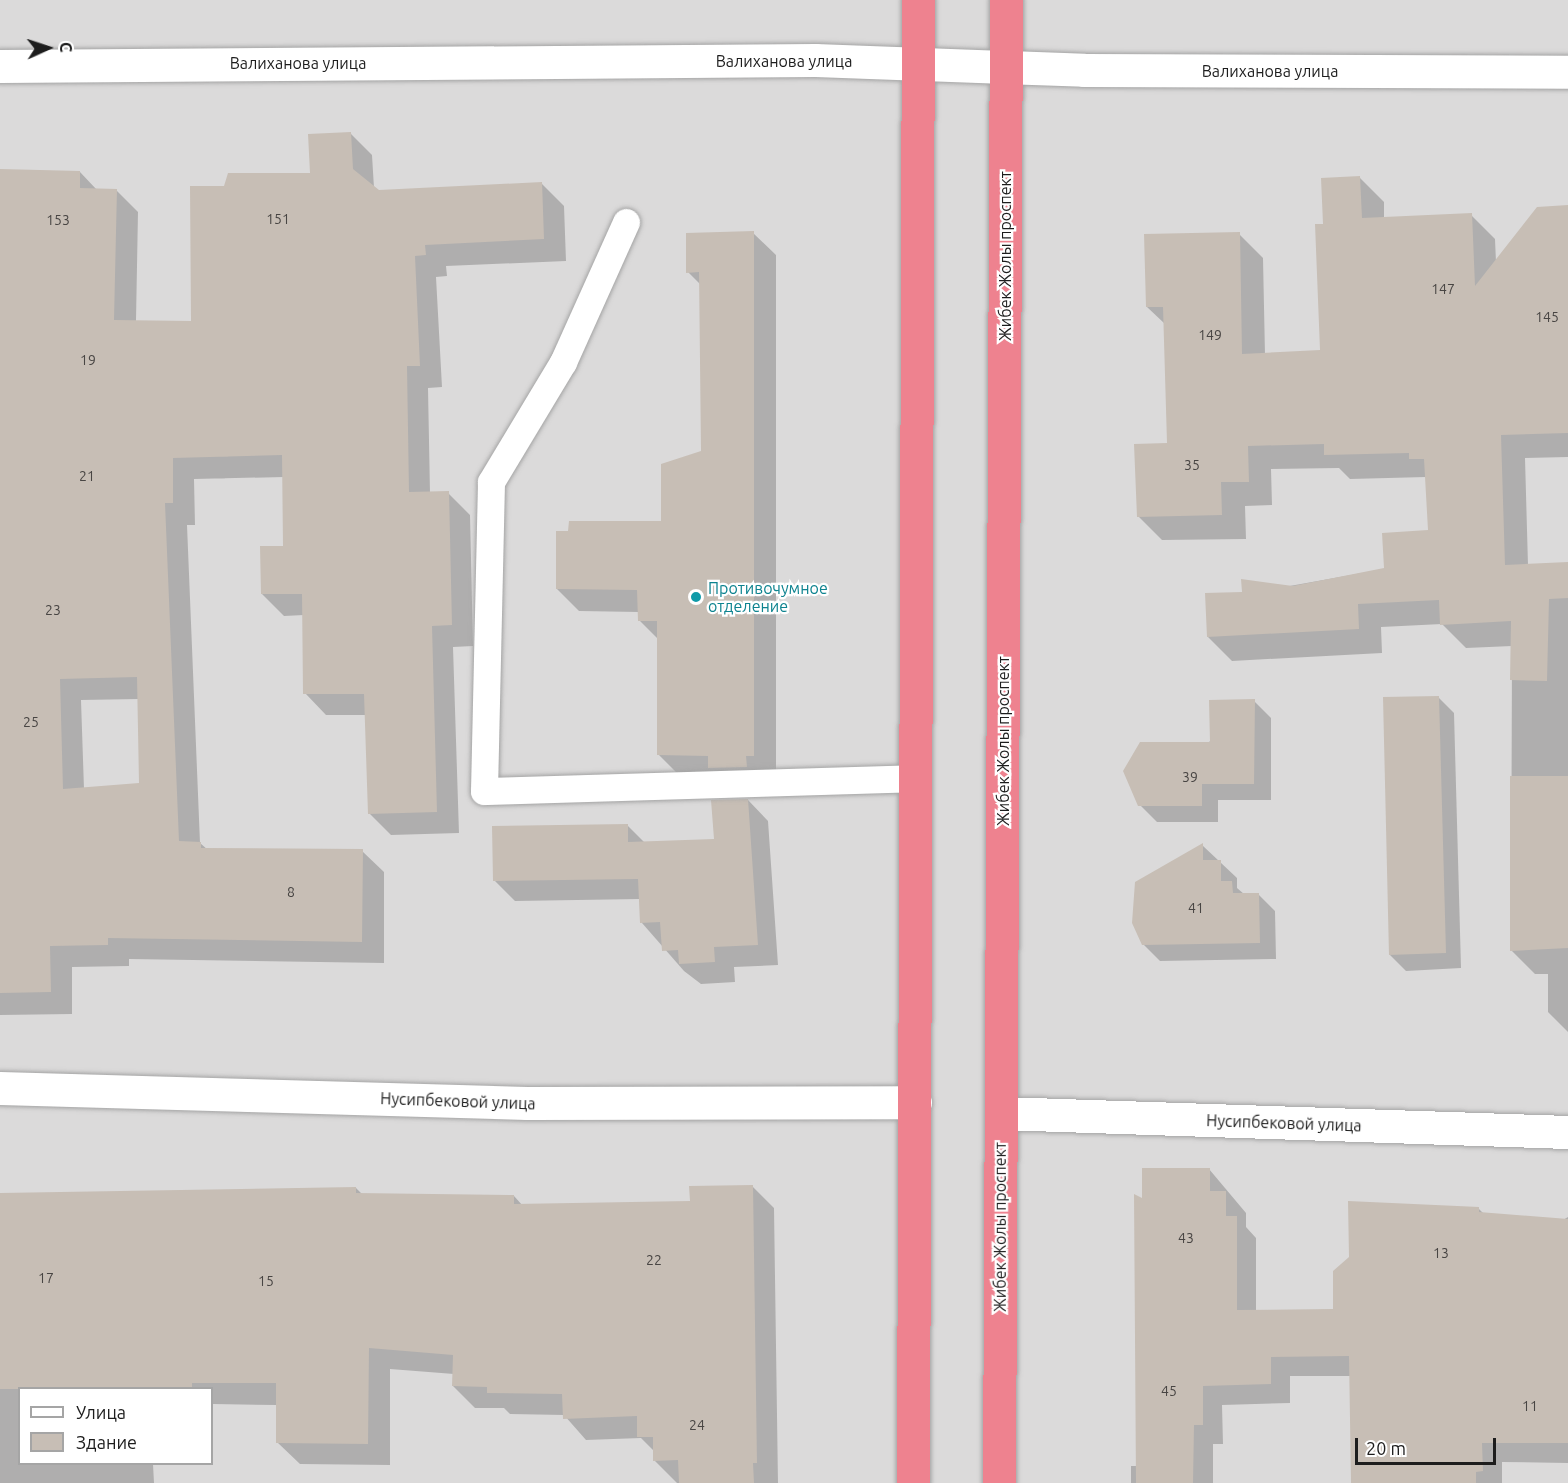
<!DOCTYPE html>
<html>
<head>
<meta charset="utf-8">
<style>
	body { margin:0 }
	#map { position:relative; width:1568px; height:1483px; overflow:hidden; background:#efece2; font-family:Ubuntu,sans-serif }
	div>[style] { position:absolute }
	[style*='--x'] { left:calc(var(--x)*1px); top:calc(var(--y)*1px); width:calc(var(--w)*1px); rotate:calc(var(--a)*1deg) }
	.residential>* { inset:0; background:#dbdada }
	.shadow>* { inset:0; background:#0003 }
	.building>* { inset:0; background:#c7beb5 }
	.roads { filter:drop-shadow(0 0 2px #a4a4a4) drop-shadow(0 0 2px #a4a4a4) }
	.lane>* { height:27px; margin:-13.5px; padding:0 13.5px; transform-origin:13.5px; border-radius:13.5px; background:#fff }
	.street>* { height:33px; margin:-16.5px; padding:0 16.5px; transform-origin:16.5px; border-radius:16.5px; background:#fff }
	.highway>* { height:33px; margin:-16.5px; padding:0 16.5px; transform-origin:16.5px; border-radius:16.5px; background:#ee828f }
	.dots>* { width:16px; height:16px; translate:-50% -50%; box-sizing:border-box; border:3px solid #fff; border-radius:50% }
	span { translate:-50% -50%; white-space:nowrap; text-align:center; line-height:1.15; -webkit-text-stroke:4.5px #fff; paint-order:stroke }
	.number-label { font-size:14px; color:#484543 }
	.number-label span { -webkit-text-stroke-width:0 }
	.street-label { font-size:16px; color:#1d1d1d }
	.culture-label { font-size:16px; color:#0d838f }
	.left { translate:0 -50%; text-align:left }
	.legend { position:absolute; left:18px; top:1387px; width:195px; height:78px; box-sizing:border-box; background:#fff; border:2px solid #a5a5a5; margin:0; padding:8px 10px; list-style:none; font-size:18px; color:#1d1d1d }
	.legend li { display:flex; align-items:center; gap:12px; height:30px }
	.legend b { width:30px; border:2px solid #a5a5a5 }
	.north { position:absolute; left:18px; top:18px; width:60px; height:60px; -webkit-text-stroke:4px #fff; paint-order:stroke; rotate:87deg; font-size:16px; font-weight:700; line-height:24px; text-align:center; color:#1d1d1d }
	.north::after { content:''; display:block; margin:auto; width:21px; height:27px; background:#1d1d1d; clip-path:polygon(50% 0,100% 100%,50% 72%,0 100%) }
	.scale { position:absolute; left:1355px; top:1438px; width:141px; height:27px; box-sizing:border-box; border:3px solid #1d1d1d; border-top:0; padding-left:8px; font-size:18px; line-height:21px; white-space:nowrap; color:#1d1d1d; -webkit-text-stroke:4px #fff; paint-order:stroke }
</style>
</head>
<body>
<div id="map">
	<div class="residential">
		<i style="clip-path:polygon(evenodd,0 0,1568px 0,1568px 1483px,0 1483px,0 0,20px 1388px,212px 1388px,212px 1464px,20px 1464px,20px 1388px)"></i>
	</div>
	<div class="shadow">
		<i style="clip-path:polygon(evenodd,350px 133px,372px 155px,374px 188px,378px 191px,542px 184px,564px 206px,566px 261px,446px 266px,447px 276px,436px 277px,442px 387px,428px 388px,430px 493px,448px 493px,470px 515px,473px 646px,453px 647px,459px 833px,391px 835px,369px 813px,366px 715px,326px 715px,305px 693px,304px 615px,284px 616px,262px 594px,285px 547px,284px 477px,194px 479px,195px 525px,187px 525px,200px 843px,208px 850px,362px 851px,384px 872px,384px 963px,129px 959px,129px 966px,72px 967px,72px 1014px,0 1015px,0 170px,80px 172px,97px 190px,116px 190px,138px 212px,136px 321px,192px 322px,225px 187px,311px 174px,350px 133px,139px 699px,140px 785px,84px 789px,81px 700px,139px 699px)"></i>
		<i style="clip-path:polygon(1360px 178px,1384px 202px,1384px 219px,1471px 215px,1495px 239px,1496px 262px,1568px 211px,1568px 457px,1525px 458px,1528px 565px,1568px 563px,1568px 1032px,1548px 1012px,1548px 974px,1535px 974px,1511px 950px,1512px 646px,1466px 648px,1442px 624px,1381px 627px,1382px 653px,1232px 661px,1208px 637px,1244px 594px,1385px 569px,1429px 532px,1426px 477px,1350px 479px,1339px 468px,1271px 469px,1272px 505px,1245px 506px,1246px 539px,1162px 540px,1138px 516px,1168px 445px,1165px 324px,1147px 307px,1239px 234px,1263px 258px,1265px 355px,1321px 352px,1325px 225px)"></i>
		<i style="clip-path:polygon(753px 233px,776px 255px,776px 778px,681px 777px,659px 755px,659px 640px,639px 620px,639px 612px,579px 611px,557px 589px,662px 523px,703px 452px,701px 285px,688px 272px)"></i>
		<i style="clip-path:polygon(1438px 697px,1454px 713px,1461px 968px,1406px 971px,1390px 955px)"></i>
		<i style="clip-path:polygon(1254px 701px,1271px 718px,1271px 800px,1218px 800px,1218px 822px,1157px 822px,1140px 805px)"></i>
		<i style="clip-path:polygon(748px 800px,768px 821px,778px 965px,734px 967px,735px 982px,701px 984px,684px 971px,642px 923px,640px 899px,515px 901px,495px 881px,627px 825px,645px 843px,715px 840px)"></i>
		<i style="clip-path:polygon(1202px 845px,1237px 878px,1237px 888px,1244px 894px,1258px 894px,1275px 911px,1276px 959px,1160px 961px,1143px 944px)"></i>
		<i style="clip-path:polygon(1209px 1169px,1246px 1213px,1246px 1227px,1256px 1238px,1256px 1311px,1335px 1310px,1478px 1208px,1484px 1214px,1563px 1220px,1568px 1217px,1568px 1463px,1502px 1462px,1502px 1483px,1352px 1483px,1351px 1376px,1290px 1376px,1290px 1403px,1222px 1405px,1223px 1444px,1213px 1444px,1213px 1483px,1131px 1483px,1131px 1466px,1137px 1466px,1143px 1201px)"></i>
		<i style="clip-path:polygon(752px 1186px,774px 1208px,778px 1483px,677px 1483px,655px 1461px,655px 1452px,641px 1438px,586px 1440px,564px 1415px,510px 1414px,504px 1408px,475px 1408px,453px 1386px,454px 1374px,390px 1369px,390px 1465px,300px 1464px,278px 1443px,277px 1405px,213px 1404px,212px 1437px,212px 1388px,20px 1388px,20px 1464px,153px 1464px,154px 1483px,0 1483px,0 1195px,356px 1188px,362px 1194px,514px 1196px,523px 1206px,692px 1202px)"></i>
	</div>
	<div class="building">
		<i style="clip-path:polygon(evenodd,351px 132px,353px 169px,379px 190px,542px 182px,544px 239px,425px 245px,426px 255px,415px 256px,420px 366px,407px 366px,409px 492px,449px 491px,452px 625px,432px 626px,437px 812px,368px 814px,364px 694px,303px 694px,302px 594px,261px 594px,260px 546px,283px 546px,282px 455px,173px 458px,173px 503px,165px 503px,179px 841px,201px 842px,201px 848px,363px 849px,362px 942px,108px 938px,108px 945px,50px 946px,51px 992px,0 993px,0 169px,80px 171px,80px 188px,117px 189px,114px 320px,191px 321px,190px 186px,224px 186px,228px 173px,310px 173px,308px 134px,351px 132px,137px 677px,139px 783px,63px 789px,60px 679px,137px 677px)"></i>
		<i style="clip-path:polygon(1360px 176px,1362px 218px,1472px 213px,1475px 286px,1537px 207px,1568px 205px,1568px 433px,1501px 435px,1505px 565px,1568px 562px,1568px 598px,1549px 599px,1547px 681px,1510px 680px,1511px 621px,1440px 625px,1439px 600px,1358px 604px,1359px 629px,1207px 637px,1205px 593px,1242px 592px,1241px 579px,1293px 586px,1384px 568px,1382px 533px,1428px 530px,1424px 459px,1409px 459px,1409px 453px,1324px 455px,1324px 444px,1248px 446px,1249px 482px,1221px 482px,1222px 515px,1137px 517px,1134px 444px,1167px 443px,1163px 307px,1146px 307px,1144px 234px,1240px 232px,1242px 354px,1320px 350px,1315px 224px,1323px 224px,1321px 178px)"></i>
		<i style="clip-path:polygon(754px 231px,754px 756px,746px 756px,747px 767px,708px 768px,708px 756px,657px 755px,657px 621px,638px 621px,637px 590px,556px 589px,556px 531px,568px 531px,569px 521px,661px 521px,661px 464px,701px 451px,699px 272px,686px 273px,686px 233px)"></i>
		<i style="clip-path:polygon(1439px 696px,1446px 953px,1389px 955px,1383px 697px)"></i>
		<i style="clip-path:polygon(1255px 699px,1254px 784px,1202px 784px,1202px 806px,1138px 806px,1123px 771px,1140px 742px,1210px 742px,1209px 700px)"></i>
		<i style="clip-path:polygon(1510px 776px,1568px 776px,1568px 948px,1510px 951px)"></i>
		<i style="clip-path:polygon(748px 799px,758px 945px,714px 947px,715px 962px,679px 964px,678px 950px,662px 951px,660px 922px,640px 923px,638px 879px,493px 881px,492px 826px,628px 824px,628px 842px,714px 839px,711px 800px)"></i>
		<i style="clip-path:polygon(1203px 843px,1203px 860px,1221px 860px,1221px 881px,1232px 881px,1233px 893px,1259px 893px,1260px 943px,1142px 945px,1132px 923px,1135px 882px)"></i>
		<i style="clip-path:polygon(1142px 1168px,1210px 1168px,1210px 1191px,1226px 1191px,1226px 1216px,1237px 1216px,1237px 1310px,1333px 1309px,1333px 1271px,1349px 1257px,1348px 1201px,1479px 1207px,1479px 1212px,1568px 1219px,1568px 1443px,1482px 1443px,1483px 1471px,1476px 1472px,1476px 1483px,1351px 1483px,1349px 1356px,1271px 1357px,1271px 1384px,1203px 1386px,1203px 1425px,1194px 1425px,1193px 1483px,1136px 1483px,1134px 1194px,1142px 1198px)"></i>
		<i style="clip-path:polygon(753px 1185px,757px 1463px,753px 1463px,754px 1483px,679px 1483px,678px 1460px,653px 1461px,653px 1437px,637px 1437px,637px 1416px,563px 1419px,562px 1394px,487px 1393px,487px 1387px,452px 1386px,453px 1355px,369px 1348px,368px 1444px,276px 1443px,276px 1383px,192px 1383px,192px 1389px,0 1389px,0 1193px,356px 1187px,356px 1193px,514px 1195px,514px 1204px,690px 1201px,689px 1186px)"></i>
	</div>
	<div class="roads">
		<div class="lane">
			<i style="--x:626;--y:222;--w:154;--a:114.2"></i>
			<i style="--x:563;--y:362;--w:140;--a:121"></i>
			<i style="--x:491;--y:482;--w:309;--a:91.3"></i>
			<i style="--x:484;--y:791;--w:432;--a:-1.7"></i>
		</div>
		<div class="street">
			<i style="--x:0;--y:66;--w:815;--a:-0.42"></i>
			<i style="--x:815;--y:60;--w:269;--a:2.1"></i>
			<i style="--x:1084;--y:70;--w:484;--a:0.2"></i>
			<i style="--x:0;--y:1088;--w:527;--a:1.63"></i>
			<i style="--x:527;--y:1103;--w:388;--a:-0.1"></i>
			<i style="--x:1001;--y:1113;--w:567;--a:1.92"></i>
		</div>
		<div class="highway">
			<i style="--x:913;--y:1483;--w:1483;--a:-89.81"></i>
			<i style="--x:999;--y:1483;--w:1483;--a:-89.73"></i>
		</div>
	</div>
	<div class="dots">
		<i style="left:696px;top:597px;background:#0f9aa8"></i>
	</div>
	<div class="number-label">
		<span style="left:278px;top:219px">151</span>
		<span style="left:58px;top:220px">153</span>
		<span style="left:1443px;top:289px">147</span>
		<span style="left:1547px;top:317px">145</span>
		<span style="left:1210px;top:335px">149</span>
		<span style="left:88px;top:360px">19</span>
		<span style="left:1192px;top:465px">35</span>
		<span style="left:87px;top:476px">21</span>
		<span style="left:53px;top:610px">23</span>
		<span style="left:31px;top:722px">25</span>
		<span style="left:1190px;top:777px">39</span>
		<span style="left:291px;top:892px">8</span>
		<span style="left:1196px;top:908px">41</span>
		<span style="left:1186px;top:1238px">43</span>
		<span style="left:1441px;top:1253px">13</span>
		<span style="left:654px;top:1260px">22</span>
		<span style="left:46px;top:1278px">17</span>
		<span style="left:266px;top:1281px">15</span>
		<span style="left:1169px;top:1391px">45</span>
		<span style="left:1530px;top:1406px">11</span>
		<span style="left:697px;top:1425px">24</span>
	</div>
	<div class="street-label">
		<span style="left:784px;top:61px">Валиханова улица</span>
		<span style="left:298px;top:63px">Валиханова улица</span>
		<span style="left:1270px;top:71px">Валиханова улица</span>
		<span style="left:1005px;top:256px;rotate:-90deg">Жибек Жолы проспект</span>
		<span style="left:1003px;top:741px;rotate:-90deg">Жибек Жолы проспект</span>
		<span style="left:458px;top:1101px;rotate:2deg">Нусипбековой улица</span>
		<span style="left:1284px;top:1123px;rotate:2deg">Нусипбековой улица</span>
		<span style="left:1000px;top:1227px;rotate:-90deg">Жибек Жолы проспект</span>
	</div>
	<div class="culture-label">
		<span class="left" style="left:708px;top:597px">Противочумное<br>отделение</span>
	</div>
	<ul class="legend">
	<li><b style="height:8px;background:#fff"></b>Улица</li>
	<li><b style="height:16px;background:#c7beb5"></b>Здание</li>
	</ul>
	<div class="north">С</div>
	<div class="scale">20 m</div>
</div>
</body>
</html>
